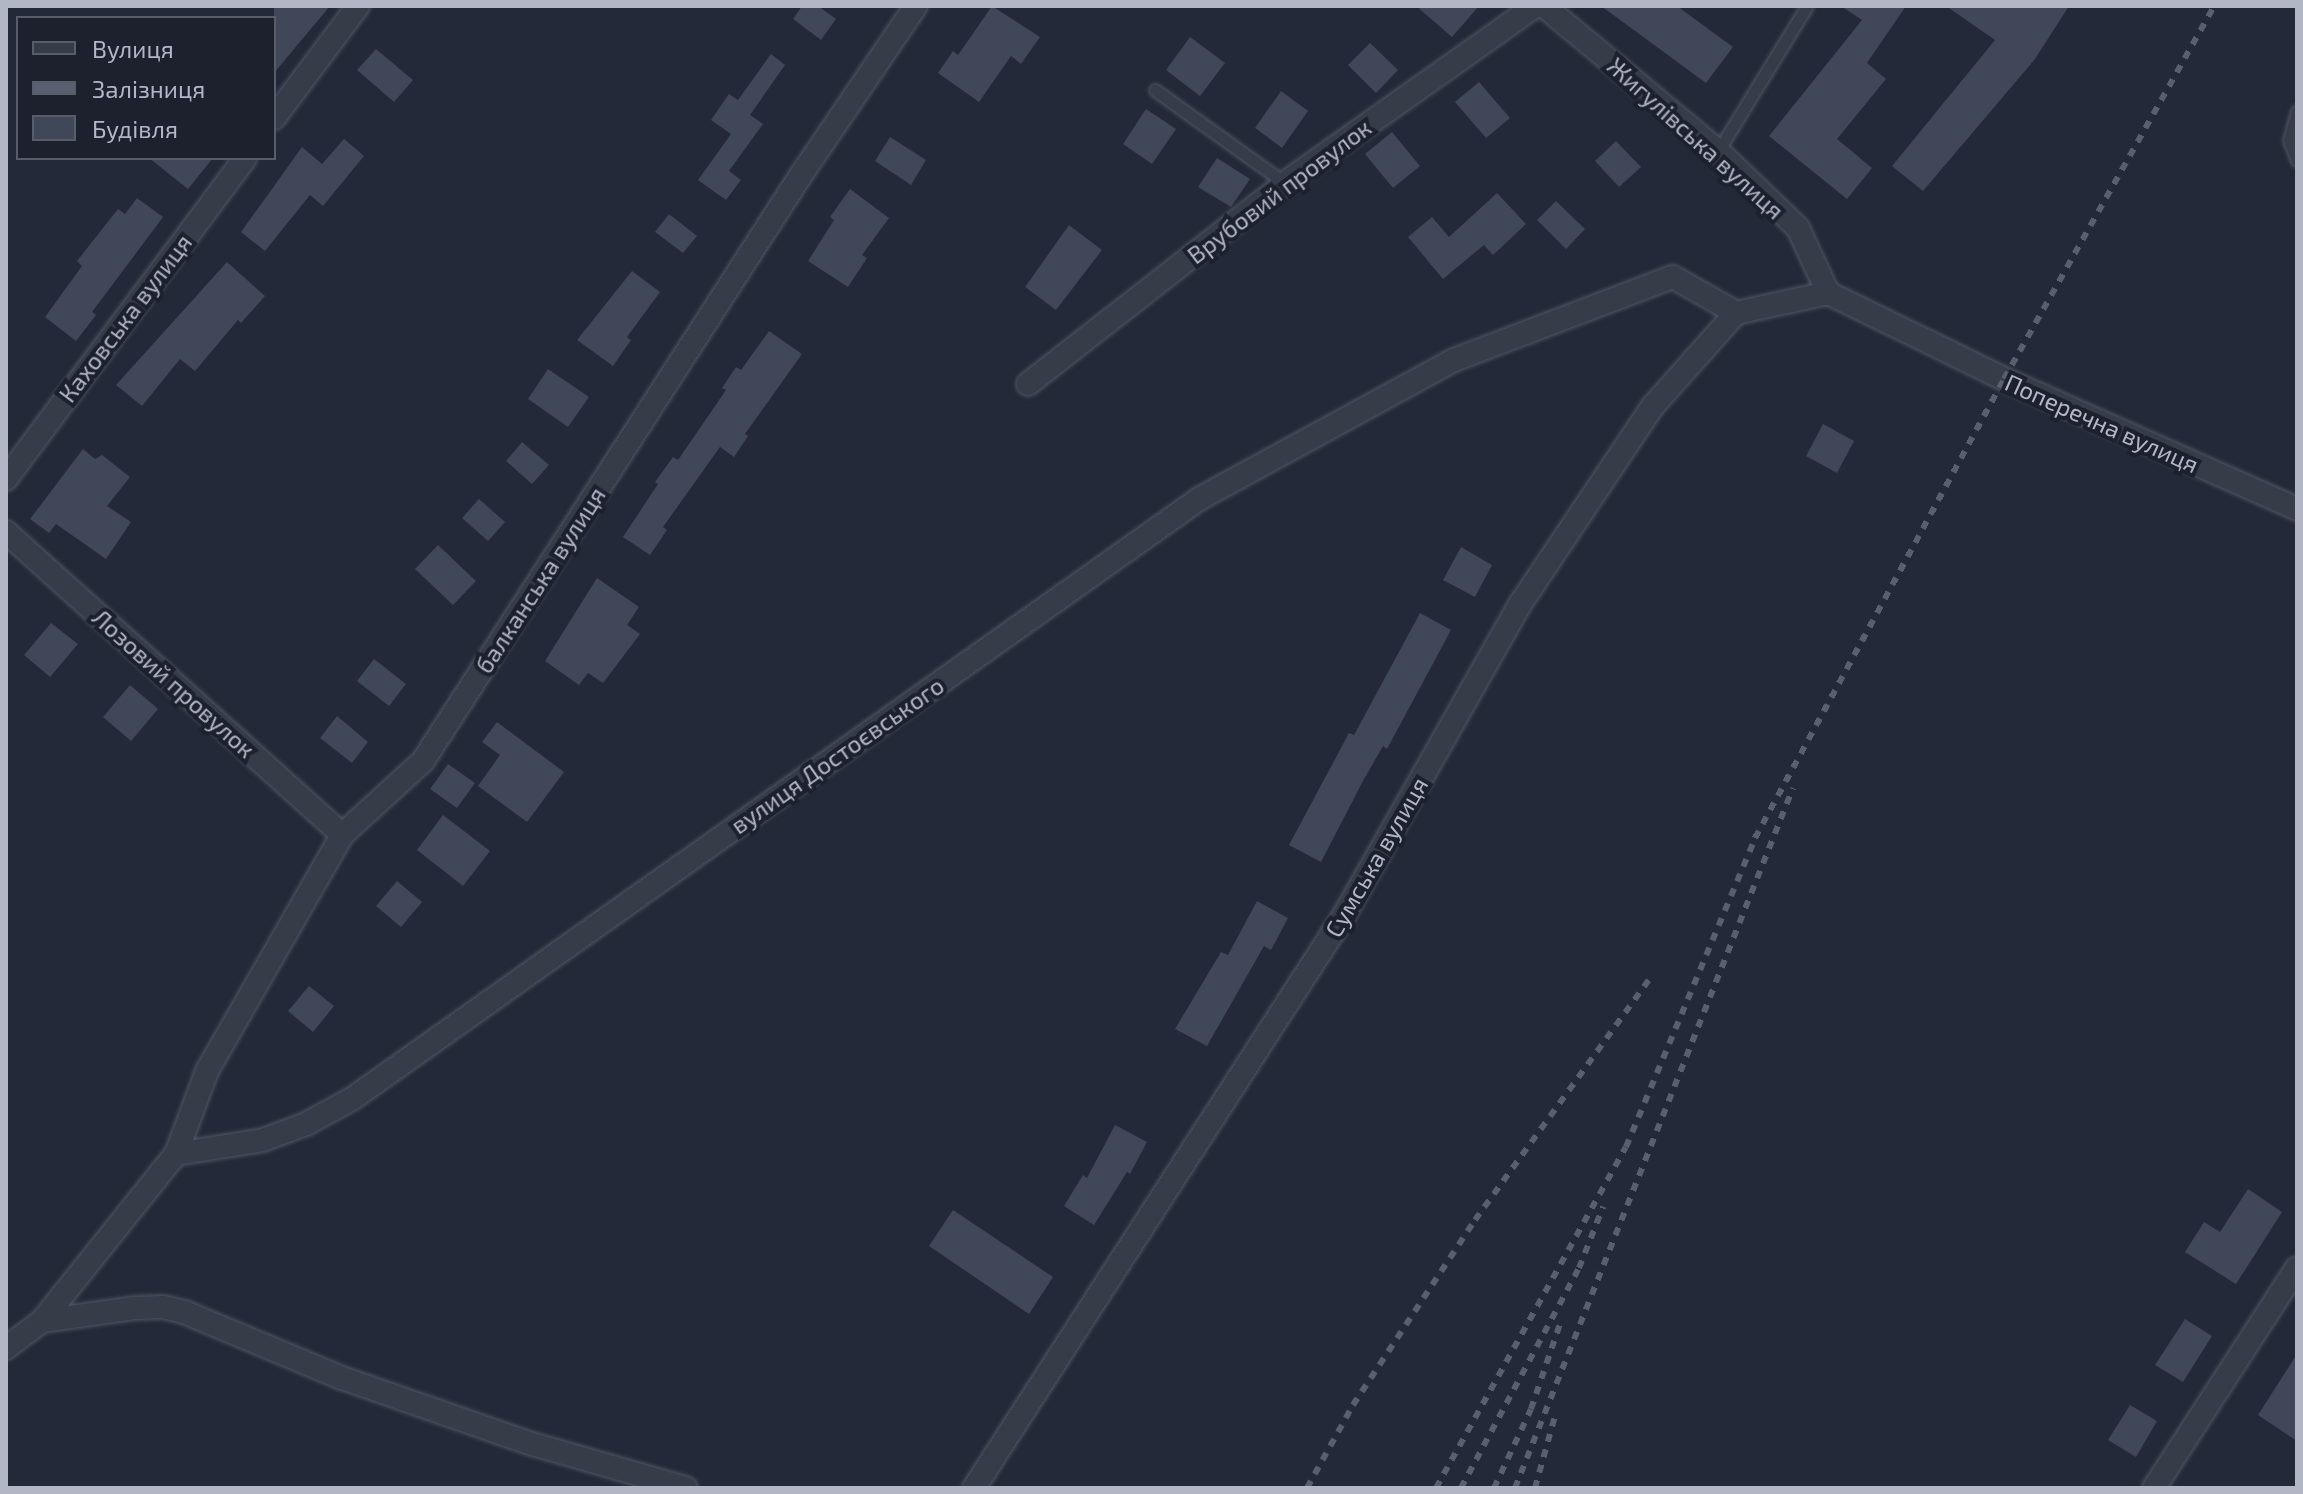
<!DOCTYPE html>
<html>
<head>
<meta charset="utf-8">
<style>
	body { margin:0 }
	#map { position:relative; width:2303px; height:1494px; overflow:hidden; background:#232938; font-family:"Exo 2",sans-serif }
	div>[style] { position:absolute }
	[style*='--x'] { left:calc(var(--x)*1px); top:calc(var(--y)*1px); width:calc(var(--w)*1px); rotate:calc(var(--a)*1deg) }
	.building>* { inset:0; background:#404758 }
	.roads { filter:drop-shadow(0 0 2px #525663) drop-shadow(0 0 2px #525663) }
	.lane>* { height:11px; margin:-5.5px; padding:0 5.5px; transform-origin:5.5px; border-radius:5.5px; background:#373c49 }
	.street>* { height:22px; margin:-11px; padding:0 11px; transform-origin:11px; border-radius:11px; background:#373c49 }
	.rail>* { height:6px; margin-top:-3px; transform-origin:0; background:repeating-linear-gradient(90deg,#595f6f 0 8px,transparent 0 16px) }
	span { translate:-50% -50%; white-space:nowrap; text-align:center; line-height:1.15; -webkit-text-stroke:8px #1c212d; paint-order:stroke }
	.street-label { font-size:24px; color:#b2b6c5 }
	.frame { position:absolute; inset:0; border:8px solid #b2b6c5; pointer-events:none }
	.legend { position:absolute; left:16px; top:16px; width:260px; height:144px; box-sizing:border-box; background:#1c212d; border:2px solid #585d6a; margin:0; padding:10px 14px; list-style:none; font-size:24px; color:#b2b6c5 }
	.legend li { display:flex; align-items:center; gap:16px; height:40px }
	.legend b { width:40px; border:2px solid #585d6a }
</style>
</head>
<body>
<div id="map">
	<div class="building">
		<i style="clip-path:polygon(274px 6px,330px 6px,274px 73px)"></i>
		<i style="clip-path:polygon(802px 6px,818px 6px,836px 19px,821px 40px,793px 19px)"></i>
		<i style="clip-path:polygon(992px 6px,1040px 37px,1021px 64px,1011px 56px,979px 102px,938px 73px,953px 51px,958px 55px)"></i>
		<i style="clip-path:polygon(1416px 6px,1479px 6px,1452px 37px)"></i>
		<i style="clip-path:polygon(1601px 6px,1677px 6px,1733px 47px,1706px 83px)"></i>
		<i style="clip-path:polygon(1841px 6px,1906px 6px,1867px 63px,1886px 79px,1837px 139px,1872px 168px,1847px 199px,1769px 136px,1862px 20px)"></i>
		<i style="clip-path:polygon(1946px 6px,2069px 6px,2035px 59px,1923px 191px,1892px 166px,1995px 40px)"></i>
		<i style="clip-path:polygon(1190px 37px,1225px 63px,1200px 96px,1166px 70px)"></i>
		<i style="clip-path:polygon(1370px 43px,1398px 70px,1376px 93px,1348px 65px)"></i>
		<i style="clip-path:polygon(376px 49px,413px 80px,394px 102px,357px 70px)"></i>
		<i style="clip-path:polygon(771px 54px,785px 65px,750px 115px,763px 124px,729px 171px,741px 180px,726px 200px,698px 180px,731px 134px,711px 120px,729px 94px,738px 100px)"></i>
		<i style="clip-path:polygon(1479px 82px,1510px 118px,1486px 138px,1455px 102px)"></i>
		<i style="clip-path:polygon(1281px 91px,1308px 111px,1282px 148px,1255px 128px)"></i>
		<i style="clip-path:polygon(1146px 109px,1176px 129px,1152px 164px,1123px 144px)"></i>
		<i style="clip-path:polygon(1392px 132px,1420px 166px,1393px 188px,1365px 154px)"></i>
		<i style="clip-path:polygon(890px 137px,926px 160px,911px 185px,875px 161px)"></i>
		<i style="clip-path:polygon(344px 139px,364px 156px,323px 206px,310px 195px,265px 251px,241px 232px,302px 147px,322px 164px)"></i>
		<i style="clip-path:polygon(1616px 141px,1641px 167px,1619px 187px,1595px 161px)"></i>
		<i style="clip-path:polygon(149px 158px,213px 158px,188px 189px)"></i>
		<i style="clip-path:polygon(1217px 158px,1250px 179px,1231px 207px,1198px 187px)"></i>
		<i style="clip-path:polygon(850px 189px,889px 218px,862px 255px,867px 258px,848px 287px,808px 261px,834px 220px,830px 217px)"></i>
		<i style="clip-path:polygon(1497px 193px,1526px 224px,1493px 255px,1484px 245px,1443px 279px,1408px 237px,1432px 217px,1449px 237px)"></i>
		<i style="clip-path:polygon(137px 198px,163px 217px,92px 312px,96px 315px,76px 341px,45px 317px,82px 266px,77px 261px,118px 209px,125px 214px)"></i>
		<i style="clip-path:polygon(1556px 201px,1585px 229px,1566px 249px,1537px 220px)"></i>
		<i style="clip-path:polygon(669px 214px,697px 236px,683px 253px,655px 232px)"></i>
		<i style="clip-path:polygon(1069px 225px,1102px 250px,1056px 310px,1025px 287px)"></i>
		<i style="clip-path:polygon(227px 262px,265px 296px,241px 323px,238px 320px,195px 371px,180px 359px,142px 406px,116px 385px)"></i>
		<i style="clip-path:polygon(632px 271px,660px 292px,627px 337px,631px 340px,613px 366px,577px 340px)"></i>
		<i style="clip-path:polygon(769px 331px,802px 354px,745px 434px,748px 436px,734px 457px,720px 447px,663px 527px,667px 530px,650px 555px,623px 537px,658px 484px,655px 482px,673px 457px,678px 460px,726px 390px,722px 388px,736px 367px,741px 370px)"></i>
		<i style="clip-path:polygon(548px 369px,589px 397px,568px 427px,528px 399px)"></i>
		<i style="clip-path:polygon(1823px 424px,1854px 441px,1837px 473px,1806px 456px)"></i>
		<i style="clip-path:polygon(522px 442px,549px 465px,532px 484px,506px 461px)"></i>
		<i style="clip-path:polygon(83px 449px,95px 459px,102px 455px,130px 477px,107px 506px,131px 522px,106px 559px,56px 524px,49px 533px,30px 519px)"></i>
		<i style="clip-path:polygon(479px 499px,505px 522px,488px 541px,462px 518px)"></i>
		<i style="clip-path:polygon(438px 545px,476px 581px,453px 605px,415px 569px)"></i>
		<i style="clip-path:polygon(1461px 547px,1492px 565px,1475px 597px,1443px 580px)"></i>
		<i style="clip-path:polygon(597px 578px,639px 607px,627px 625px,640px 634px,603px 683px,588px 673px,579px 685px,545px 661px)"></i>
		<i style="clip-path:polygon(1420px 613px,1451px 630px,1387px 749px,1383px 746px,1363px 781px,1321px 862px,1289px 845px,1349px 733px,1354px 735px)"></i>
		<i style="clip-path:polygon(51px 623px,78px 644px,50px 677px,24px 655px)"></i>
		<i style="clip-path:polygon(374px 659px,406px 684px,389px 706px,357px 681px)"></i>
		<i style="clip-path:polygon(130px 685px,158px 709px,131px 741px,103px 717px)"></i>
		<i style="clip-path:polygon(337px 716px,368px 742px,352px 763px,320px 738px)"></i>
		<i style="clip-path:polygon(497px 722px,564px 772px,527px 822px,478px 786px,500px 755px,482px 742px)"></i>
		<i style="clip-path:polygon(448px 764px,475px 783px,457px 808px,430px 789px)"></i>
		<i style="clip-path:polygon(443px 815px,490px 851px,463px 886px,417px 850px)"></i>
		<i style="clip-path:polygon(397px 881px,422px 902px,401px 927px,376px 906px)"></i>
		<i style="clip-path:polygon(1257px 901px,1288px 918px,1271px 950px,1264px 946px,1207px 1046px,1175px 1029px,1221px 952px,1228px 955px)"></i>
		<i style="clip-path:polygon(309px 986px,334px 1006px,313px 1032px,288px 1011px)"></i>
		<i style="clip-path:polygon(1115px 1125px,1147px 1142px,1130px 1174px,1127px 1172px,1094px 1225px,1064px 1206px,1083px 1175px,1087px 1178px)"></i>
		<i style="clip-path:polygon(2248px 1189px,2282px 1212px,2236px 1284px,2185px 1252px,2204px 1222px,2220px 1232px)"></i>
		<i style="clip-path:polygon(953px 1210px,1053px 1277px,1029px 1314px,929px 1246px)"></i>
		<i style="clip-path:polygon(2185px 1319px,2212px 1336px,2183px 1382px,2155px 1365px)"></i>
		<i style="clip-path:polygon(2297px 1354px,2297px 1441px,2258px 1415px)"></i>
		<i style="clip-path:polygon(2130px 1405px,2157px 1421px,2136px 1457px,2108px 1440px)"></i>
	</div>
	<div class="roads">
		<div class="lane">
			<i style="--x:1155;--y:90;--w:160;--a:35.6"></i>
			<i style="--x:2297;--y:111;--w:30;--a:105"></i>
			<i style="--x:2289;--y:140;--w:22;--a:69"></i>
			<i style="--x:1718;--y:151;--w:170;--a:-58.5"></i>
		</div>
		<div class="street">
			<i style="--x:1544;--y:6;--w:226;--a:39.8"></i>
			<i style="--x:1718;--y:151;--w:111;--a:43.9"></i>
			<i style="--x:1798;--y:228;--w:72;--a:65.2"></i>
			<i style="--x:1828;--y:293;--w:196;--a:26"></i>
			<i style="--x:2004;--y:379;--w:321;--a:23.9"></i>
			<i style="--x:274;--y:118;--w:140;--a:-53.1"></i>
			<i style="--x:1028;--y:384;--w:326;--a:-38"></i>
			<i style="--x:1285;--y:183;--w:306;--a:-35.3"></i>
			<i style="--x:6;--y:479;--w:400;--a:-53.3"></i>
			<i style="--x:6;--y:532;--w:452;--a:42"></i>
			<i style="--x:176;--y:1154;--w:89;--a:-69.5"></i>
			<i style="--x:207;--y:1071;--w:272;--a:-60.2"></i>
			<i style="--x:342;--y:835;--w:110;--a:-42.4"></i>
			<i style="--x:423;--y:761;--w:697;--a:-57.18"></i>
			<i style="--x:801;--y:175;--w:204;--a:-55.8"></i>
			<i style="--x:42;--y:1321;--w:93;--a:-8"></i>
			<i style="--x:134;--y:1308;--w:29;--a:-2"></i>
			<i style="--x:163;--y:1307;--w:22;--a:13"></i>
			<i style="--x:184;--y:1312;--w:171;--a:22.7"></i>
			<i style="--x:342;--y:1378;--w:198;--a:19.2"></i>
			<i style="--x:529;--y:1443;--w:163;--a:16"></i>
			<i style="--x:6;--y:1348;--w:45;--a:-36.9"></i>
			<i style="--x:42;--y:1321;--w:214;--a:-51.3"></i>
			<i style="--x:176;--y:1154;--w:88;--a:-9.1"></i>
			<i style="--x:263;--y:1140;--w:46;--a:-20.4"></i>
			<i style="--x:306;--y:1124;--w:52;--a:-28.5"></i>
			<i style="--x:352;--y:1099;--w:1038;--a:-35.31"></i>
			<i style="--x:1199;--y:499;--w:290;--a:-28.6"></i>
			<i style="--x:1454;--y:360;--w:234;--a:-20.8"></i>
			<i style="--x:1673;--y:277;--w:73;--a:29.7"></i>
			<i style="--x:974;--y:1488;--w:680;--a:-57.13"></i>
			<i style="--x:1343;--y:917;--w:361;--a:-60.5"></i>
			<i style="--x:1521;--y:603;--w:237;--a:-56.2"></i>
			<i style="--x:1653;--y:406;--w:125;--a:-48.3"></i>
			<i style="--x:1736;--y:313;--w:94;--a:-12.3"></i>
			<i style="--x:2154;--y:1488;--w:262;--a:-57"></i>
		</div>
	</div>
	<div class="rail">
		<i style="--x:1307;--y:1488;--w:95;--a:-61"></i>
		<i style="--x:1353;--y:1405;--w:222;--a:-56.6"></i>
		<i style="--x:1475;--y:1220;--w:300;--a:-54.1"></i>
		<i style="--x:1436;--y:1488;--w:390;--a:-60.9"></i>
		<i style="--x:1626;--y:1147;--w:335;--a:-67.3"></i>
		<i style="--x:1755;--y:838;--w:522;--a:-61.52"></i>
		<i style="--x:2004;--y:379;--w:428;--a:-60.6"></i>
		<i style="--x:1461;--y:1488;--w:250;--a:-61.8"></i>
		<i style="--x:1579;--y:1268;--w:66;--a:-68.5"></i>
		<i style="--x:1494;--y:1488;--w:87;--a:-64.9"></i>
		<i style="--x:1531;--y:1409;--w:93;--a:-71.2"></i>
		<i style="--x:1515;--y:1488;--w:753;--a:-68.34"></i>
		<i style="--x:1535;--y:1488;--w:75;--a:-74.5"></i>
	</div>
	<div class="street-label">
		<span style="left:1696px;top:138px;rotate:42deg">Жигулівська вулиця</span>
		<span style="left:1279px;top:191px;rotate:-37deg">Врубовий провулок</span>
		<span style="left:125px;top:318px;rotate:-53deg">Каховська вулиця</span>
		<span style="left:2102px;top:423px;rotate:24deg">Поперечна вулиця</span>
		<span style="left:540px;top:580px;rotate:-57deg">балканська вулиця</span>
		<span style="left:174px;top:683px;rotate:42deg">Лозовий провулок</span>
		<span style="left:837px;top:755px;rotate:-35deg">вулиця Достоєвського</span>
		<span style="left:1376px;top:857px;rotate:-60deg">Сумська вулиця</span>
	</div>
	<div class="frame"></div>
	<ul class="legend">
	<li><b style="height:10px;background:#373c49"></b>Вулиця</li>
	<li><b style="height:10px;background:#595f6f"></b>Залізниця</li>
	<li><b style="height:22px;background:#404758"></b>Будівля</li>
	</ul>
</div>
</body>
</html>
